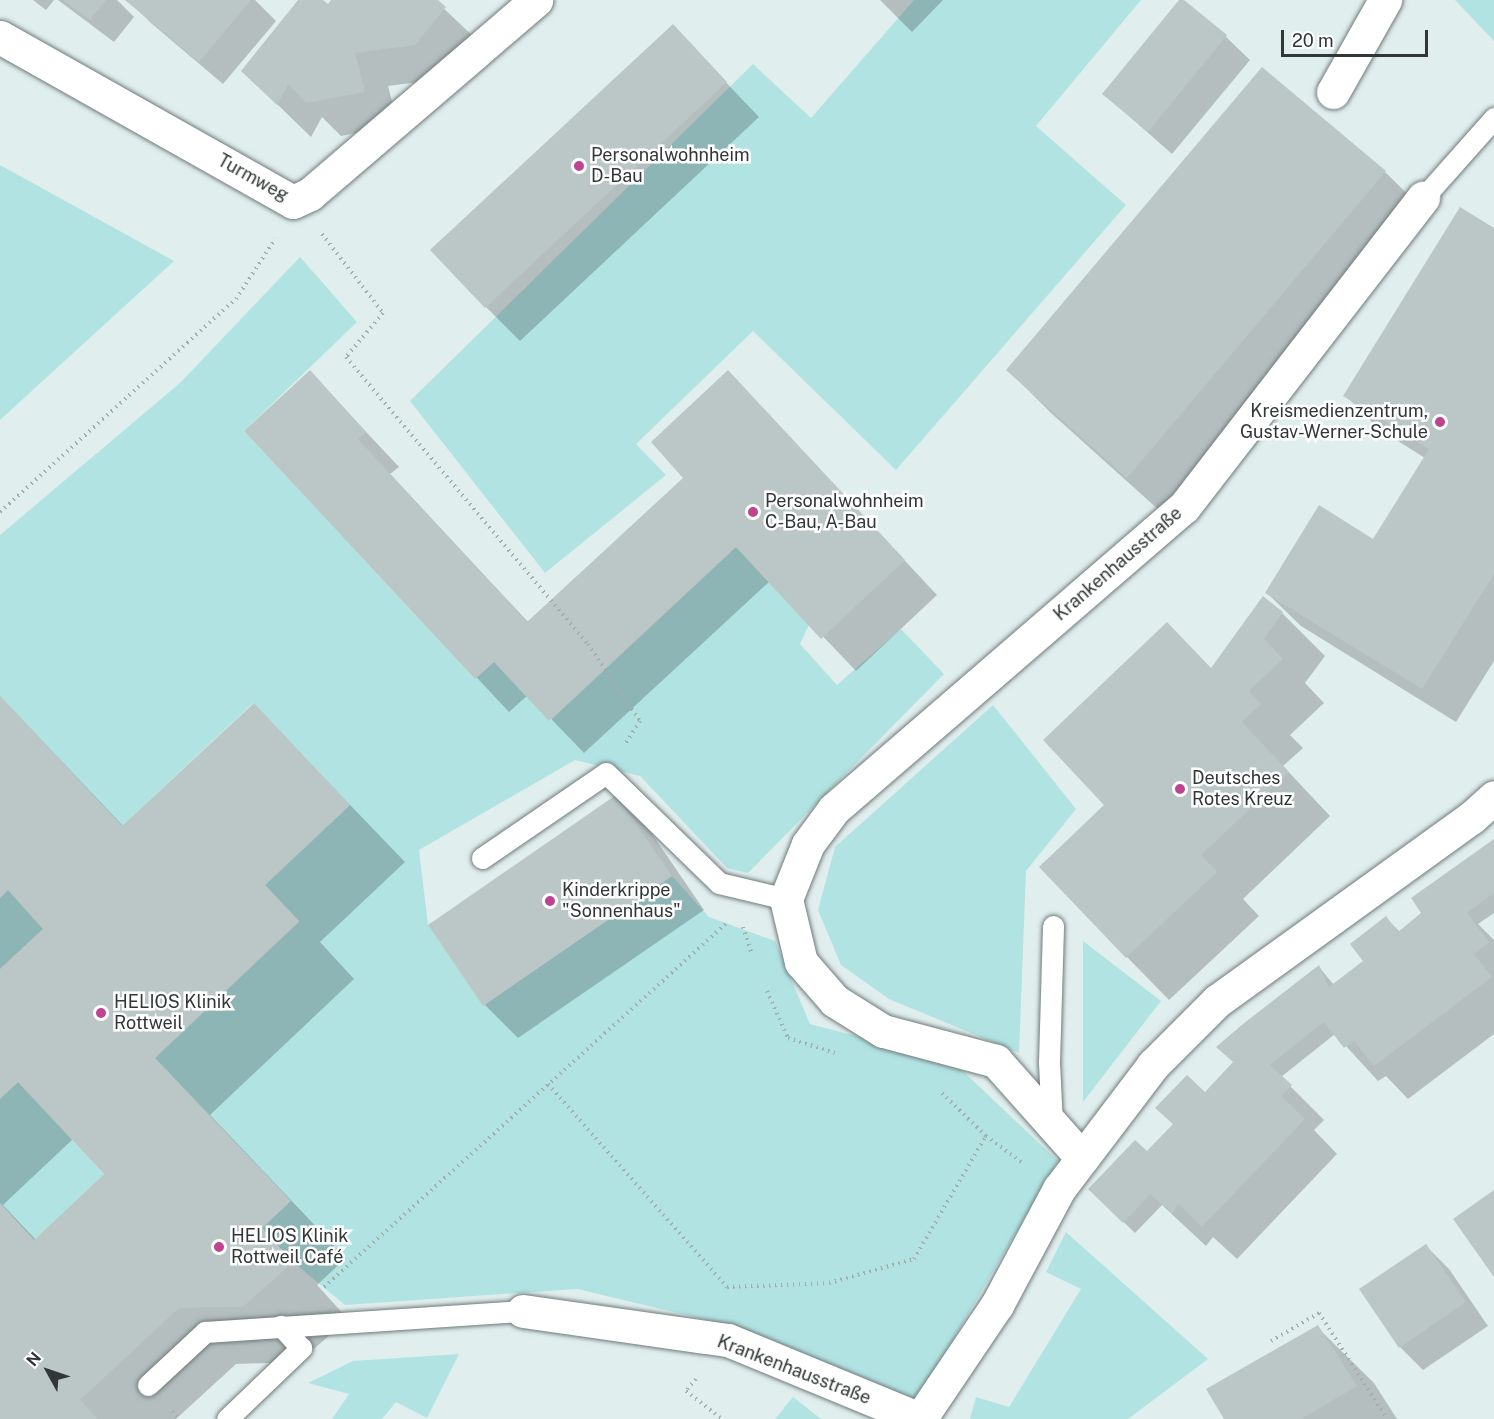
<!DOCTYPE html>
<html>
<head>
<meta charset="utf-8">
<style>
	body { margin:0 }
	#map { position:relative; width:1494px; height:1419px; overflow:hidden; background:#e1eeee; font-family:"Public Sans",sans-serif }
	div>[style] { position:absolute }
	[style*='--x'] { left:calc(var(--x)*1px); top:calc(var(--y)*1px); width:calc(var(--w)*1px); rotate:calc(var(--a)*1deg) }
	.green>* { inset:0; background:#b2e3e3 }
	.shadow>* { inset:0; background:#0003 }
	.building>* { inset:0; background:#bac7c6 }
	.path>* { height:4px; margin-top:-2px; transform-origin:0; background:repeating-linear-gradient(90deg,#a4aeae 0 1.5px,transparent 0 6px) }
	.roads { filter:drop-shadow(0 0 2px #707b7b) drop-shadow(0 0 2px #707b7b) }
	.service>* { height:21px; margin:-10.5px; padding:0 10.5px; transform-origin:10.5px; border-radius:10.5px; background:#fff }
	.minor>* { height:33px; margin:-16.5px; padding:0 16.5px; transform-origin:16.5px; border-radius:16.5px; background:#fff }
	.dots>* { width:16px; height:16px; translate:-50% -50%; box-sizing:border-box; border:3px solid #fff; border-radius:50% }
	span { translate:-50% -50%; white-space:nowrap; text-align:center; line-height:1.15; -webkit-text-stroke:5px #fff; paint-order:stroke }
	.poi-label { font-size:18px; color:#313636 }
	.left { translate:0 -50%; text-align:left }
	.right { translate:-100% -50%; text-align:right }
	.street-label { font-size:18px; color:#313636 }
	.north { position:absolute; left:18px; top:1341px; width:60px; height:60px; -webkit-text-stroke:4px #fff; paint-order:stroke; rotate:310deg; font-size:16px; font-weight:700; line-height:24px; text-align:center; color:#313636 }
	.north::after { content:''; display:block; margin:auto; width:21px; height:27px; background:#313636; clip-path:polygon(50% 0,100% 100%,50% 72%,0 100%) }
	.scale { position:absolute; left:1281px; top:30px; width:147px; height:27px; box-sizing:border-box; border:3px solid #313636; border-top:0; padding-left:8px; font-size:18px; line-height:21px; white-space:nowrap; color:#313636; -webkit-text-stroke:4px #fff; paint-order:stroke }
</style>
</head>
<body>
<div id="map">
	<div class="green">
		<i style="clip-path:polygon(914px 0,1141px 0,1036px 126px,1126px 205px,896px 470px,753px 331px,636px 444px,666px 475px,545px 573px,410px 401px,753px 64px,811px 118px)"></i>
		<i style="clip-path:polygon(1455px 0,1494px 0,1494px 41px)"></i>
		<i style="clip-path:polygon(0 165px,174px 261px,0 420px)"></i>
		<i style="clip-path:polygon(300px 257px,357px 322px,244px 431px,475px 679px,494px 662px,550px 721px,736px 547px,809px 625px,800px 644px,837px 685px,901px 629px,944px 674px,748px 873px,727px 868px,640px 776px,575px 760px,419px 850px,428px 925px,483px 1005px,672px 876px,709px 917px,775px 941px,810px 1024px,875px 1041px,947px 1056px,1058px 1161px,914px 1406px,720px 1323px,577px 1289px,345px 1305px,293px 1262px,262px 1228px,290px 1201px,155px 1058px,299px 922px,265px 885px,350px 805px,253px 703px,122px 826px,0 696px,0 535px,180px 383px)"></i>
		<i style="clip-path:polygon(993px 705px,1076px 809px,1026px 871px,1019px 1053px,889px 999px,841px 965px,818px 910px,835px 847px)"></i>
		<i style="clip-path:polygon(8px 890px,43px 929px,0 969px,0 898px)"></i>
		<i style="clip-path:polygon(1083px 941px,1161px 1001px,1083px 1102px)"></i>
		<i style="clip-path:polygon(18px 1082px,104px 1174px,34px 1240px,0 1203px,0 1099px)"></i>
		<i style="clip-path:polygon(1066px 1232px,1208px 1359px,1128px 1419px,970px 1419px,976px 1397px,1009px 1407px,1081px 1289px,1046px 1272px)"></i>
		<i style="clip-path:polygon(459px 1354px,427px 1418px,396px 1402px,382px 1419px,332px 1419px,349px 1394px,308px 1383px,353px 1361px)"></i>
		<i style="clip-path:polygon(793px 1397px,821px 1419px,775px 1419px)"></i>
	</div>
	<div class="shadow">
		<i style="clip-path:polygon(33px 0,54px 0,46px 10px)"></i>
		<i style="clip-path:polygon(58px 0,117px 0,134px 17px,114px 42px)"></i>
		<i style="clip-path:polygon(128px 0,255px 0,276px 21px,223px 84px,151px 23px)"></i>
		<i style="clip-path:polygon(300px 0,320px 0,329px 6px,333px 0,435px 0,479px 42px,448px 78px,388px 86px,398px 125px,341px 136px,322px 117px,311px 137px,243px 71px)"></i>
		<i style="clip-path:polygon(880px 0,943px 0,912px 32px)"></i>
		<i style="clip-path:polygon(1181px 0,1226px 37px,1250px 60px,1172px 154px,1104px 94px)"></i>
		<i style="clip-path:polygon(672px 26px,759px 117px,520px 341px,486px 307px)"></i>
		<i style="clip-path:polygon(1385px 172px,1428px 214px,1170px 520px,1051px 413px,1008px 370px)"></i>
		<i style="clip-path:polygon(1494px 230px,1494px 661px,1456px 722px,1301px 626px,1267px 593px,1374px 541px,1425px 458px,1379px 429px,1345px 395px)"></i>
		<i style="clip-path:polygon(310px 372px,399px 467px,390px 474px,529px 623px,686px 478px,728px 372px,937px 595px,856px 671px,770px 581px,584px 753px,528px 695px,509px 712px,246px 431px)"></i>
		<i style="clip-path:polygon(1282px 613px,1325px 656px,1305px 683px,1324px 703px,1290px 735px,1303px 748px,1283px 766px,1330px 816px,1243px 899px,1259px 916px,1169px 1000px,1127px 957px,1106px 805px,1212px 669px)"></i>
		<i style="clip-path:polygon(evenodd,0 696px,124px 827px,254px 705px,405px 862px,320px 942px,354px 979px,210px 1115px,346px 1258px,317px 1285px,348px 1319px,299px 1362px,236px 1364px,176px 1419px,0 1419px,0 696px,73px 1139px,106px 1175px,36px 1240px,3px 1205px,73px 1139px)"></i>
		<i style="clip-path:polygon(616px 797px,650px 831px,704px 910px,518px 1038px,485px 1005px)"></i>
		<i style="clip-path:polygon(1494px 841px,1494px 913px,1478px 924px,1494px 940px,1494px 1034px,1408px 1099px,1386px 1076px,1378px 1081px,1335px 1034px,1281px 1077px,1324px 1120px,1314px 1130px,1337px 1154px,1237px 1259px,1213px 1237px,1206px 1246px,1162px 1205px,1135px 1233px,1090px 1189px,1157px 1163px,1174px 1125px,1157px 1108px,1205px 1094px,1319px 967px,1334px 985px,1365px 961px,1386px 918px,1400px 932px,1424px 913px)"></i>
		<i style="clip-path:polygon(1426px 1246px,1449px 1269px,1488px 1326px,1423px 1370px,1400px 1347px)"></i>
		<i style="clip-path:polygon(1317px 1327px,1374px 1383px,1397px 1419px,1226px 1419px)"></i>
	</div>
	<div class="building">
		<i style="clip-path:polygon(63px 0,106px 0,90px 20px)"></i>
		<i style="clip-path:polygon(125px 0,251px 0,199px 62px)"></i>
		<i style="clip-path:polygon(298px 0,323px 0,328px 4px,331px 0,438px 0,446px 7px,415px 45px,355px 53px,365px 92px,306px 103px,288px 84px,277px 105px,241px 71px)"></i>
		<i style="clip-path:polygon(1179px 0,1184px 0,1227px 35px,1148px 132px,1102px 94px)"></i>
		<i style="clip-path:polygon(673px 24px,727px 82px,485px 308px,430px 250px)"></i>
		<i style="clip-path:polygon(1262px 67px,1386px 171px,1127px 478px,1006px 370px)"></i>
		<i style="clip-path:polygon(1460px 207px,1494px 228px,1494px 574px,1422px 689px,1265px 593px,1319px 505px,1373px 539px,1429px 449px,1343px 396px)"></i>
		<i style="clip-path:polygon(310px 370px,366px 432px,358px 439px,527px 622px,683px 478px,651px 442px,728px 370px,905px 560px,821px 639px,736px 547px,549px 721px,494px 662px,475px 679px,244px 431px)"></i>
		<i style="clip-path:polygon(1263px 596px,1283px 612px,1264px 639px,1283px 659px,1249px 691px,1261px 704px,1242px 722px,1289px 772px,1201px 855px,1217px 872px,1126px 958px,1039px 867px,1104px 805px,1043px 740px,1167px 622px,1211px 668px)"></i>
		<i style="clip-path:polygon(0 696px,122px 826px,254px 703px,350px 805px,265px 885px,299px 921px,155px 1058px,291px 1201px,262px 1228px,293px 1262px,243px 1307px,179px 1308px,80px 1400px,98px 1419px,0 1419px,0 1203px,34px 1240px,104px 1174px,18px 1082px,0 1099px,0 969px,43px 929px,8px 890px,0 898px)"></i>
		<i style="clip-path:polygon(616px 795px,672px 876px,483px 1006px,428px 925px)"></i>
		<i style="clip-path:polygon(1494px 839px,1494px 893px,1467px 913px,1489px 942px,1474px 954px,1492px 977px,1374px 1066px,1354px 1041px,1344px 1048px,1324px 1022px,1270px 1065px,1292px 1085px,1281px 1096px,1305px 1119px,1202px 1227px,1179px 1204px,1172px 1213px,1150px 1194px,1123px 1223px,1088px 1189px,1135px 1140px,1147px 1151px,1173px 1124px,1155px 1108px,1187px 1075px,1205px 1092px,1233px 1062px,1216px 1047px,1243px 1024px,1319px 965px,1329px 987px,1363px 961px,1350px 944px,1386px 916px,1398px 932px,1421px 913px,1411px 898px)"></i>
		<i style="clip-path:polygon(1494px 1190px,1494px 1277px,1453px 1219px)"></i>
		<i style="clip-path:polygon(1426px 1244px,1466px 1302px,1399px 1348px,1359px 1289px)"></i>
		<i style="clip-path:polygon(1318px 1325px,1357px 1386px,1301px 1419px,1224px 1419px,1206px 1389px)"></i>
	</div>
	<div class="path">
		<i style="--x:322;--y:234;--w:100;--a:52.3"></i>
		<i style="--x:383;--y:313;--w:57;--a:130.1"></i>
		<i style="--x:346;--y:357;--w:375;--a:49.9"></i>
		<i style="--x:588;--y:644;--w:93;--a:56"></i>
		<i style="--x:640;--y:721;--w:27;--a:123"></i>
		<i style="--x:0;--y:512;--w:318;--a:-42.1"></i>
		<i style="--x:236;--y:299;--w:72;--a:-57"></i>
		<i style="--x:743;--y:927;--w:28;--a:72"></i>
		<i style="--x:767;--y:991;--w:51;--a:65.9"></i>
		<i style="--x:788;--y:1038;--w:49;--a:17.7"></i>
		<i style="--x:548;--y:1084;--w:271;--a:48.6"></i>
		<i style="--x:727;--y:1287;--w:102;--a:-2.2"></i>
		<i style="--x:829;--y:1283;--w:88;--a:-15.8"></i>
		<i style="--x:914;--y:1259;--w:143;--a:-59.7"></i>
		<i style="--x:986;--y:1136;--w:62;--a:-135.7"></i>
		<i style="--x:986;--y:1136;--w:47;--a:36.4"></i>
		<i style="--x:324;--y:1287;--w:544;--a:-42.1"></i>
		<i style="--x:1271;--y:1341;--w:56;--a:-30.3"></i>
		<i style="--x:1319;--y:1313;--w:126;--a:57.3"></i>
		<i style="--x:696;--y:1379;--w:16;--a:130"></i>
		<i style="--x:686;--y:1391;--w:46;--a:37.9"></i>
		<i style="--x:172;--y:1411;--w:11;--a:45"></i>
	</div>
	<div class="roads">
		<div class="service">
			<i style="--x:1423;--y:198;--w:107;--a:-48.4"></i>
			<i style="--x:482;--y:858;--w:150;--a:-34.4"></i>
			<i style="--x:606;--y:773;--w:158;--a:44.2"></i>
			<i style="--x:719;--y:883;--w:69;--a:13.4"></i>
			<i style="--x:1052;--y:1124;--w:62;--a:-92.8"></i>
			<i style="--x:1049;--y:1062;--w:136;--a:-88.3"></i>
			<i style="--x:148;--y:1385;--w:78;--a:-42.9"></i>
			<i style="--x:205;--y:1332;--w:319;--a:-3.8"></i>
			<i style="--x:227;--y:1419;--w:103;--a:-43.8"></i>
			<i style="--x:301;--y:1348;--w:30;--a:-132"></i>
		</div>
		<div class="minor">
			<i style="--x:0;--y:37;--w:336;--a:29.4"></i>
			<i style="--x:293;--y:202;--w:19;--a:-25"></i>
			<i style="--x:310;--y:194;--w:298;--a:-40.6"></i>
			<i style="--x:1333;--y:92;--w:106;--a:-60.5"></i>
			<i style="--x:1082;--y:1158;--w:130;--a:-131.6"></i>
			<i style="--x:996;--y:1061;--w:117;--a:-165.1"></i>
			<i style="--x:883;--y:1031;--w:57;--a:-148"></i>
			<i style="--x:835;--y:1001;--w:52;--a:-131.1"></i>
			<i style="--x:801;--y:962;--w:65;--a:-103.4"></i>
			<i style="--x:786;--y:899;--w:59;--a:-68.2"></i>
			<i style="--x:808;--y:844;--w:44;--a:-53.4"></i>
			<i style="--x:834;--y:809;--w:462;--a:-40.8"></i>
			<i style="--x:1184;--y:507;--w:391;--a:-52.3"></i>
			<i style="--x:523;--y:1311;--w:207;--a:8.1"></i>
			<i style="--x:728;--y:1340;--w:208;--a:22.4"></i>
			<i style="--x:920;--y:1419;--w:138;--a:-56"></i>
			<i style="--x:997;--y:1305;--w:132;--a:-61.9"></i>
			<i style="--x:1059;--y:1189;--w:156;--a:-52.8"></i>
			<i style="--x:1153;--y:1065;--w:91;--a:-45"></i>
			<i style="--x:1217;--y:1001;--w:313;--a:-35.8"></i>
			<i style="--x:1471;--y:818;--w:31;--a:-42"></i>
		</div>
	</div>
	<div class="dots">
		<i style="left:579px;top:166px;background:#c04392"></i>
		<i style="left:1440px;top:422px;background:#c04392"></i>
		<i style="left:753px;top:512px;background:#c04392"></i>
		<i style="left:1180px;top:789px;background:#c04392"></i>
		<i style="left:550px;top:901px;background:#c04392"></i>
		<i style="left:101px;top:1013px;background:#c04392"></i>
		<i style="left:219px;top:1247px;background:#c04392"></i>
	</div>
	<div class="poi-label">
		<span class="left" style="left:591px;top:166px">Personalwohnheim<br>D-Bau</span>
		<span class="right" style="left:1428px;top:422px">Kreismedienzentrum,<br>Gustav-Werner-Schule</span>
		<span class="left" style="left:765px;top:512px">Personalwohnheim<br>C-Bau, A-Bau</span>
		<span class="left" style="left:1192px;top:789px">Deutsches<br>Rotes Kreuz</span>
		<span class="left" style="left:562px;top:901px">Kinderkrippe<br>"Sonnenhaus"</span>
		<span class="left" style="left:114px;top:1013px">HELIOS Klinik<br>Rottweil</span>
		<span class="left" style="left:231px;top:1247px">HELIOS Klinik<br>Rottweil Café</span>
	</div>
	<div class="street-label">
		<span style="left:253px;top:178px;rotate:29deg">Turmweg</span>
		<span style="left:1118px;top:564px;rotate:-41deg">Krankenhausstraße</span>
		<span style="left:794px;top:1370px;rotate:21deg">Krankenhausstraße</span>
	</div>
	<div class="north">N</div>
	<div class="scale">20 m</div>
</div>
</body>
</html>
